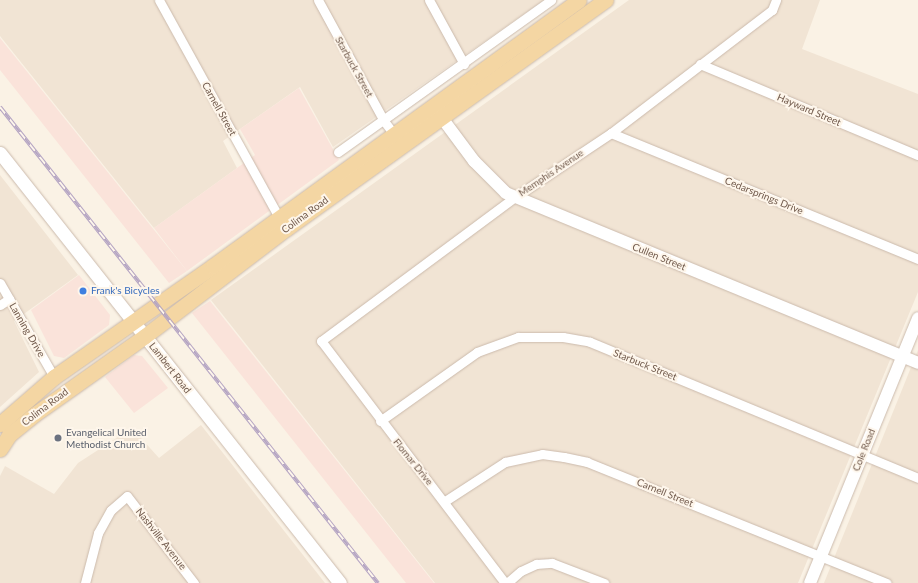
<!DOCTYPE html>
<html>
<head>
<meta charset="utf-8">
<style>
	body { margin:0 }
	#map { position:relative; width:918px; height:583px; overflow:hidden; background:#faf2e5; font-family:Lato,sans-serif }
	div>[style] { position:absolute }
	[style*='--x'] { left:calc(var(--x)*1px); top:calc(var(--y)*1px); width:calc(var(--w)*1px); rotate:calc(var(--a)*1deg) }
	.residential>* { inset:0; background:#f1e4d4 }
	.commercial>* { inset:0; background:#fae3da }
	.roads { filter:drop-shadow(0 0 1px #cbbaac) drop-shadow(0 0 1px #cbbaac) }
	.minor>* { height:9px; margin:-4.5px; padding:0 4.5px; transform-origin:4.5px; border-radius:4.5px; background:#fff }
	.tertiary>* { height:12px; margin:-6px; padding:0 6px; transform-origin:6px; border-radius:6px; background:#fff }
	.secondary>* { height:13px; margin:-6.5px; padding:0 6.5px; transform-origin:6.5px; border-radius:6.5px; background:#fff }
	.primary>* { height:15px; margin:-7.5px; padding:0 7.5px; transform-origin:7.5px; border-radius:7.5px; background:#f4d6a3 }
	.rail>* { height:4px; margin-top:-2px; transform-origin:0; background:repeating-linear-gradient(90deg,#fef6eb 0 8px,#b5a5c3 0 16px); box-sizing:border-box; border-block:1px solid #b5a5c3 }
	.dots>* { width:11px; height:11px; translate:-50% -50%; box-sizing:border-box; border:2px solid #fef6eb; border-radius:50% }
	span { translate:-50% -50%; white-space:nowrap; text-align:center; line-height:1.15; -webkit-text-stroke:4px #fef6eb; paint-order:stroke }
	.street-label { font-size:10px; color:#715a4c }
	.shop-label { font-size:10px; color:#366cbe }
	.left { translate:0 -50%; text-align:left }
	.worship-label { font-size:10px; color:#5b616d }
</style>
</head>
<body>
<div id="map">
	<div class="residential">
		<i style="clip-path:polygon(0 0,544px 0,333px 147px,300px 87px,223px 141px,237px 168px,154px 228px,0 36px)"></i>
		<i style="clip-path:polygon(629px 0,820px 0,802px 49px,918px 94px,918px 292px,798px 583px,435px 583px,211px 300px)"></i>
		<i style="clip-path:polygon(0 175px,78px 275px,14px 321px,39px 372px,0 407px)"></i>
		<i style="clip-path:polygon(918px 350px,918px 583px,824px 583px)"></i>
		<i style="clip-path:polygon(201px 425px,325px 583px,0 583px,0 476px,5px 466px,54px 494px,78px 463px,132px 428px,159px 458px)"></i>
	</div>
	<div class="commercial">
		<i style="clip-path:polygon(0 38px,8px 48px,187px 271px,169px 283px,0 70px)"></i>
		<i style="clip-path:polygon(299px 88px,339px 160px,187px 271px,154px 228px,255px 155px,240px 129px)"></i>
		<i style="clip-path:polygon(79px 275px,110px 315px,109px 325px,64px 358px,54px 356px,31px 310px)"></i>
		<i style="clip-path:polygon(210px 301px,434px 583px,406px 583px,192px 313px)"></i>
		<i style="clip-path:polygon(134px 355px,142px 356px,168px 388px,134px 413px,105px 377px)"></i>
	</div>
	<div class="roads">
		<div class="minor">
			<i style="--x:159;--y:0;--w:248;--a:61.1"></i>
			<i style="--x:318;--y:0;--w:138;--a:61.4"></i>
			<i style="--x:384;--y:121;--w:15;--a:53"></i>
			<i style="--x:429;--y:0;--w:73;--a:61.3"></i>
			<i style="--x:700;--y:64;--w:236;--a:22.7"></i>
			<i style="--x:611;--y:133;--w:332;--a:22.3"></i>
			<i style="--x:338;--y:152;--w:262;--a:-35.5"></i>
			<i style="--x:0;--y:283;--w:108;--a:60.1"></i>
			<i style="--x:0;--y:305;--w:11;--a:-34"></i>
			<i style="--x:380;--y:421;--w:119;--a:-35.4"></i>
			<i style="--x:477;--y:352;--w:44;--a:-20.1"></i>
			<i style="--x:518;--y:337;--w:45;--a:0"></i>
			<i style="--x:563;--y:337;--w:27;--a:10"></i>
			<i style="--x:590;--y:342;--w:355;--a:22.5"></i>
			<i style="--x:445;--y:501;--w:72;--a:-33"></i>
			<i style="--x:505;--y:462;--w:38;--a:-12"></i>
			<i style="--x:542;--y:454;--w:22;--a:8"></i>
			<i style="--x:564;--y:457;--w:24;--a:12"></i>
			<i style="--x:587;--y:462;--w:323;--a:22"></i>
			<i style="--x:85;--y:583;--w:52;--a:-75.4"></i>
			<i style="--x:98;--y:533;--w:26;--a:-61"></i>
			<i style="--x:111;--y:510;--w:21;--a:-41"></i>
			<i style="--x:127;--y:496;--w:110;--a:52.4"></i>
			<i style="--x:505;--y:583;--w:304;--a:-127.2"></i>
			<i style="--x:321;--y:341;--w:242;--a:-36.6"></i>
			<i style="--x:515;--y:197;--w:115;--a:-33.7"></i>
			<i style="--x:611;--y:133;--w:203;--a:-37.4"></i>
			<i style="--x:772;--y:10;--w:11;--a:-68"></i>
			<i style="--x:507;--y:583;--w:18;--a:-41"></i>
			<i style="--x:521;--y:571;--w:17;--a:-25"></i>
			<i style="--x:536;--y:564;--w:16;--a:-4"></i>
			<i style="--x:552;--y:563;--w:56;--a:21"></i>
		</div>
		<div class="tertiary">
			<i style="--x:442;--y:118;--w:54;--a:53.3"></i>
			<i style="--x:474;--y:161;--w:45;--a:45"></i>
			<i style="--x:506;--y:193;--w:446;--a:22.4"></i>
			<i style="--x:810;--y:583;--w:286;--a:-67.8"></i>
		</div>
		<div class="secondary">
			<i style="--x:0;--y:153;--w:548;--a:51.67"></i>
		</div>
		<div class="primary">
			<i style="--x:0;--y:424;--w:72;--a:-41"></i>
			<i style="--x:54;--y:377;--w:194;--a:-34.9"></i>
			<i style="--x:213;--y:266;--w:452;--a:-36"></i>
			<i style="--x:0;--y:449;--w:17;--a:-57"></i>
			<i style="--x:9;--y:435;--w:33;--a:-39"></i>
			<i style="--x:35;--y:414;--w:135;--a:-35.3"></i>
			<i style="--x:145;--y:336;--w:178;--a:-37.3"></i>
			<i style="--x:287;--y:228;--w:392;--a:-35.6"></i>
		</div>
	</div>
	<div class="rail">
		<i style="--x:0;--y:107;--w:608;--a:51.55"></i>
	</div>
	<div class="dots">
		<i style="left:83px;top:291px;background:#3f7fe0"></i>
		<i style="left:58px;top:438px;background:#6b7280"></i>
	</div>
	<div class="street-label">
		<span style="left:354px;top:67px;rotate:61deg">Starbuck Street</span>
		<span style="left:219px;top:109px;rotate:61deg">Carnell Street</span>
		<span style="left:809px;top:110px;rotate:23deg">Hayward Street</span>
		<span style="left:551px;top:173px;rotate:-34deg">Memphis Avenue</span>
		<span style="left:764px;top:196px;rotate:22deg">Cedarsprings Drive</span>
		<span style="left:305px;top:215px;rotate:-36deg">Colima Road</span>
		<span style="left:659px;top:257px;rotate:22deg">Cullen Street</span>
		<span style="left:27px;top:330px;rotate:60deg">Lanning Drive</span>
		<span style="left:645px;top:365px;rotate:22deg">Starbuck Street</span>
		<span style="left:170px;top:368px;rotate:52deg">Lambert Road</span>
		<span style="left:45px;top:407px;rotate:-37deg">Colima Road</span>
		<span style="left:864px;top:450px;rotate:-68deg">Cole Road</span>
		<span style="left:413px;top:462px;rotate:51deg">Flomar Drive</span>
		<span style="left:665px;top:493px;rotate:22deg">Carnell Street</span>
		<span style="left:161px;top:539px;rotate:52deg">Nashville Avenue</span>
	</div>
	<div class="shop-label">
		<span class="left" style="left:91px;top:291px">Frank's Bicycles</span>
	</div>
	<div class="worship-label">
		<span class="left" style="left:66px;top:438px">Evangelical United<br>Methodist Church</span>
	</div>
</div>
</body>
</html>
